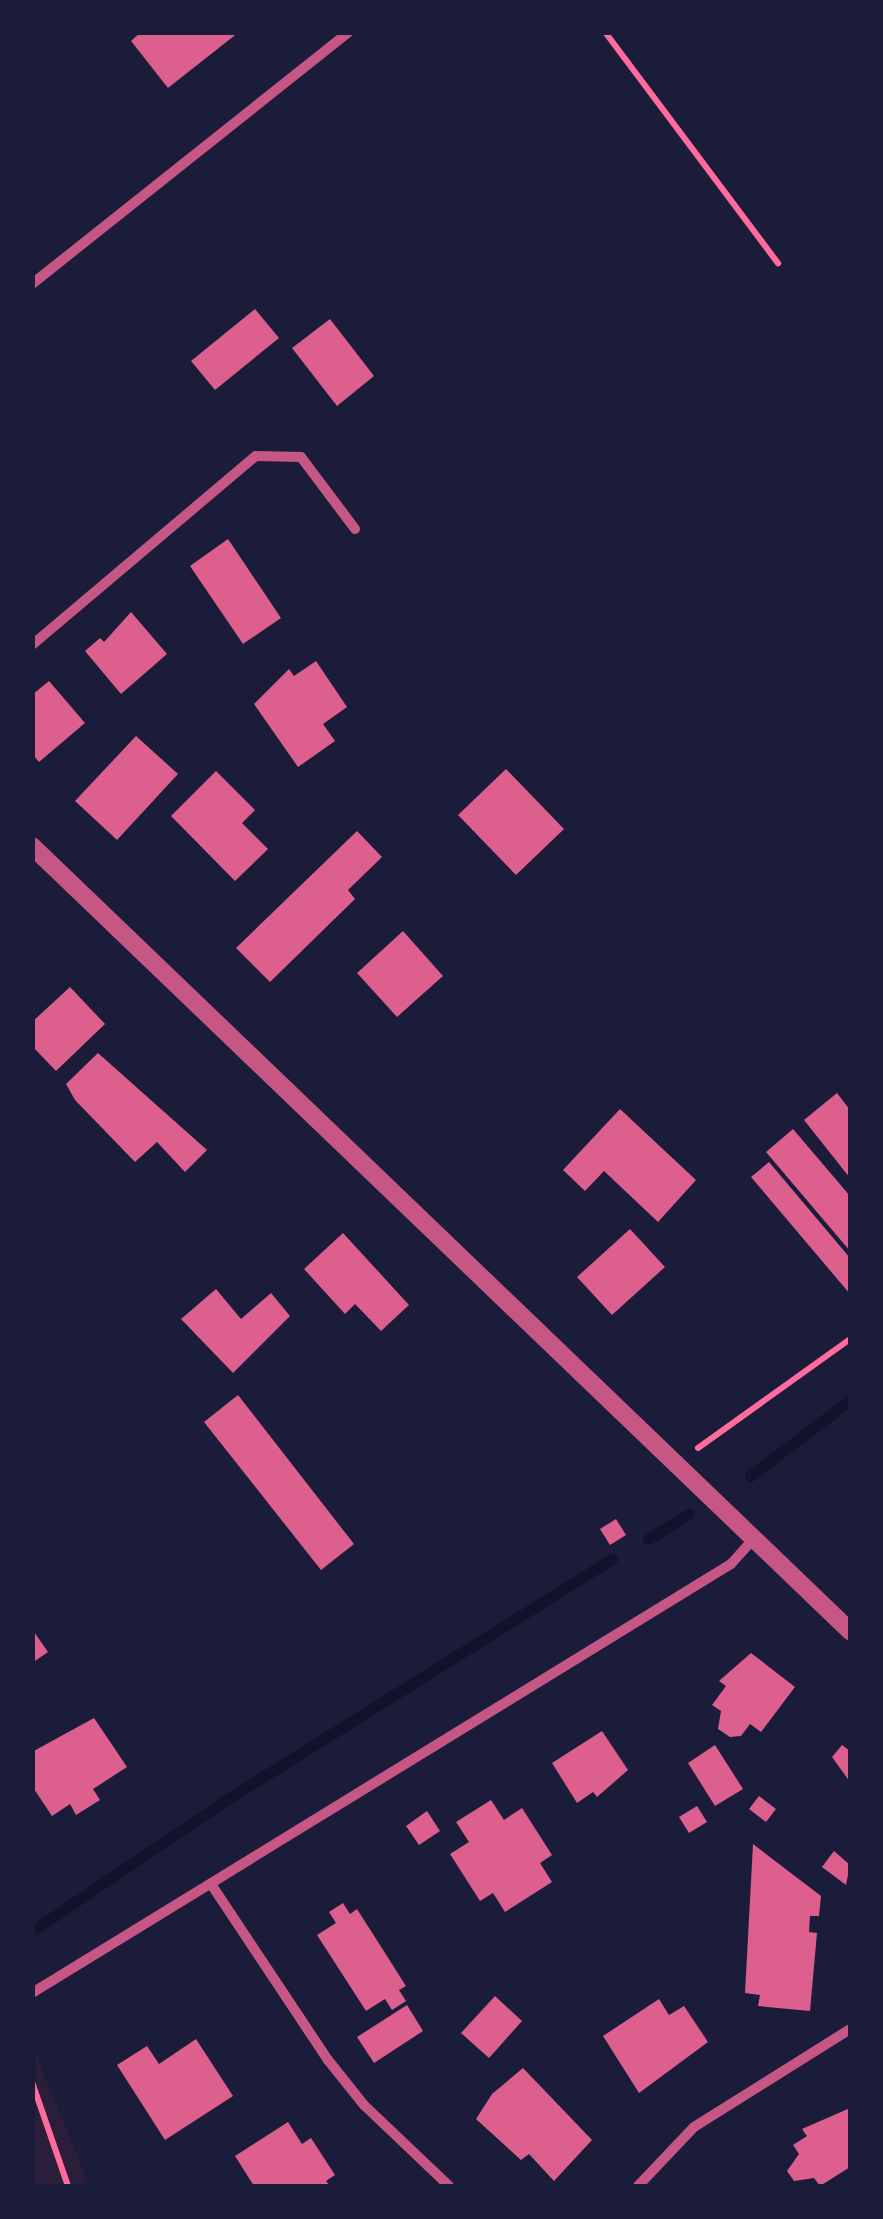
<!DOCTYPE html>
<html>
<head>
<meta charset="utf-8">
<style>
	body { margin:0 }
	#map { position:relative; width:883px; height:2219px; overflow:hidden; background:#1b1b3a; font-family:"IBM Plex Serif",serif }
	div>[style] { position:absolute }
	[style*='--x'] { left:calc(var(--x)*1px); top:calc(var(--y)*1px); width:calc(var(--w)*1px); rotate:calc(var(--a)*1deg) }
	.green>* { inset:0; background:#2a1e3b }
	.stream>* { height:11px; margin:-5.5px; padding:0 5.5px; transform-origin:5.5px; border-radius:5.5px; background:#12122b }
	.building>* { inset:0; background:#dd5f8e }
	.path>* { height:6px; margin:-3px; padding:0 3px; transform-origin:3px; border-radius:3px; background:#ff6b9d }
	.minor>* { height:10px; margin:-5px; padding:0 5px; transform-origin:5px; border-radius:5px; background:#c65784 }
	.tertiary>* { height:18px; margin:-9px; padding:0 9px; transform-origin:9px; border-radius:9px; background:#c65784 }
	span { translate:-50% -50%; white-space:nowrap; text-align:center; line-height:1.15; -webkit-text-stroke:10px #1b1b3a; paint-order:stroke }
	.frame { position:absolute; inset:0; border:35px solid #1b1b3a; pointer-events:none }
</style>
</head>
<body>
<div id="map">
	<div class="green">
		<i style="clip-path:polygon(36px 2055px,90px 2186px,33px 2186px)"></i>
	</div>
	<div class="stream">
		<i style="--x:750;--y:1476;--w:126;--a:-37.2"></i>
		<i style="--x:648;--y:1539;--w:48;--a:-31.4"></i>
		<i style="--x:32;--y:1931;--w:234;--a:-34"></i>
		<i style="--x:226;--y:1800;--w:455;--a:-32"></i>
	</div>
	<div class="building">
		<i style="clip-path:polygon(141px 32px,239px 32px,168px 88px,131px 41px)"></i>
		<i style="clip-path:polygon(255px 309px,279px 338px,215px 390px,191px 361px)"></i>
		<i style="clip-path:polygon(330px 319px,374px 376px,337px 406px,292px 348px)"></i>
		<i style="clip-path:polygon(228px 539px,281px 618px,243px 644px,190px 566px)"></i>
		<i style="clip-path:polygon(131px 612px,167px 654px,121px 694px,85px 651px,100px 638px,104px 642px)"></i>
		<i style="clip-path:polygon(316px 661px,347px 707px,323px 724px,335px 741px,298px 767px,254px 704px,289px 669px,294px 676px)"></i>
		<i style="clip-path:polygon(49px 681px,85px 723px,39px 762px,32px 754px,32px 695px)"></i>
		<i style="clip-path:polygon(136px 736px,178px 774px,117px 840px,75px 801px)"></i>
		<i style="clip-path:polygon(506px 769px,564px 829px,516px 875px,458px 815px)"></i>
		<i style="clip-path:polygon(216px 771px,255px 810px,242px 823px,268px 849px,235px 881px,171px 816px)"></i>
		<i style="clip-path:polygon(357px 831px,382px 857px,348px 890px,355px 899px,270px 982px,236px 948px)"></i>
		<i style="clip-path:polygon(403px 931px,443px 976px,397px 1017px,357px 973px)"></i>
		<i style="clip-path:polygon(70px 987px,105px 1024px,56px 1071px,32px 1046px,32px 1022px)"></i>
		<i style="clip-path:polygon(98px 1053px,207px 1150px,185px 1172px,157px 1142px,135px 1162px,75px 1100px,66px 1084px)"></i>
		<i style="clip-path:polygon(837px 1093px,850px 1110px,850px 1178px,804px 1120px)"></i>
		<i style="clip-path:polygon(620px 1109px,696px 1180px,658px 1222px,604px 1171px,585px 1191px,563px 1170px)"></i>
		<i style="clip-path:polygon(793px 1129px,850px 1196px,850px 1251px,766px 1152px)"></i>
		<i style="clip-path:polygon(769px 1162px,850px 1258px,850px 1294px,751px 1177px)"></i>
		<i style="clip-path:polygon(630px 1229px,665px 1267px,612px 1315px,577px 1277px)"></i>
		<i style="clip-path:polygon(343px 1233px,409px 1305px,381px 1331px,355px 1304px,345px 1314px,304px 1269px)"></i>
		<i style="clip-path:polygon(216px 1289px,241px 1319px,271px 1293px,290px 1316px,233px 1373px,181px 1319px)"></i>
		<i style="clip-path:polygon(238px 1395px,354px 1544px,321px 1570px,204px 1422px)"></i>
		<i style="clip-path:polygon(616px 1519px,626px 1535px,610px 1545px,600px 1529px)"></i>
		<i style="clip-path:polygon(32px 1629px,48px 1652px,32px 1663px)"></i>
		<i style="clip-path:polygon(751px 1653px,795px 1687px,761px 1732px,750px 1724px,741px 1736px,730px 1737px,718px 1729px,721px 1711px,712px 1705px,726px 1686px,719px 1681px)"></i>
		<i style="clip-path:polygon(94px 1718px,127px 1767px,93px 1789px,100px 1800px,76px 1815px,70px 1804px,52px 1816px,32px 1786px,32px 1752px)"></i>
		<i style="clip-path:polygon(602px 1731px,628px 1770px,597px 1797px,593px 1792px,577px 1803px,552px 1763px)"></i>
		<i style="clip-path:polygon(715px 1745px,743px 1789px,715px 1806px,688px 1763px)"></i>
		<i style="clip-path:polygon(842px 1745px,850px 1751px,850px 1782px,832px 1757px)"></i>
		<i style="clip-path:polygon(759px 1796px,776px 1809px,766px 1822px,749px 1809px)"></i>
		<i style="clip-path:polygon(491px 1800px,504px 1820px,522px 1808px,552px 1855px,540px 1863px,552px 1882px,505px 1912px,493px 1893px,480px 1901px,450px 1854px,469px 1842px,456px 1822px)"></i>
		<i style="clip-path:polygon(697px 1806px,707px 1822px,689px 1833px,679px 1817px)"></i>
		<i style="clip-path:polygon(427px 1811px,440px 1831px,419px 1845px,406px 1826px)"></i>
		<i style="clip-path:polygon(753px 1844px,821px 1896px,819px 1916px,810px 1916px,809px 1932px,817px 1933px,810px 2011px,758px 2006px,760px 1995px,745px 1993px)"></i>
		<i style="clip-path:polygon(834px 1851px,850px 1865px,846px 1885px,822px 1867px)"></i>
		<i style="clip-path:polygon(343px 1903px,350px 1914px,357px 1909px,406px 1986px,399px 1990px,406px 2001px,392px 2010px,385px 1999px,366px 2011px,317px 1935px,336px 1923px,329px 1912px)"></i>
		<i style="clip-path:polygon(495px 1996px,522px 2021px,489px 2058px,461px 2033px)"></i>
		<i style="clip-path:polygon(659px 1999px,669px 2015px,684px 2006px,708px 2042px,639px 2093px,603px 2036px)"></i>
		<i style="clip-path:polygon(407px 2005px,423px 2031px,374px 2063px,357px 2037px)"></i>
		<i style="clip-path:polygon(196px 2039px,233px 2096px,165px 2140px,117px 2065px,147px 2046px,159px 2064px)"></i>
		<i style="clip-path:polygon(523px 2068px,592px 2140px,554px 2181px,529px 2154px,521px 2160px,476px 2119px,492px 2094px)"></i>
		<i style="clip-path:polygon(850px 2108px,850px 2167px,820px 2186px,814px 2178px,794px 2181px,787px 2171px,799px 2154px,793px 2145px,807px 2136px,802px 2129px)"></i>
		<i style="clip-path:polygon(288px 2122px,302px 2144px,311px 2138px,335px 2175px,326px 2181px,330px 2186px,254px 2186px,235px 2156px)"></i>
	</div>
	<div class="path">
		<i style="--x:605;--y:32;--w:289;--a:53.2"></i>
		<i style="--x:698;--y:1448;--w:187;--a:-35.6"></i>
		<i style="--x:32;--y:2082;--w:110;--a:70.9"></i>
	</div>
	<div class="minor">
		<i style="--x:32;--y:284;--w:405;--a:-38.5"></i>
		<i style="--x:32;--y:645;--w:293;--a:-40.2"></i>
		<i style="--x:256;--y:456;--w:45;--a:1.3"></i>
		<i style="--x:301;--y:457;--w:90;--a:53.1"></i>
		<i style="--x:211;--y:1884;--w:211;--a:56.4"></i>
		<i style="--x:328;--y:2060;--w:58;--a:51.3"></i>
		<i style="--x:364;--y:2105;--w:117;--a:43.6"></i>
		<i style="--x:32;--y:1993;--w:820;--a:-31.54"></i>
		<i style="--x:731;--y:1564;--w:31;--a:-48"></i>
		<i style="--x:638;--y:2186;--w:81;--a:-46.5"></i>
		<i style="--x:694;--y:2127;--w:184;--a:-32.1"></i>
	</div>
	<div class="tertiary">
		<i style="--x:32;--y:846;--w:1134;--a:43.82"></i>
	</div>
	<div class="frame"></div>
</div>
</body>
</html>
